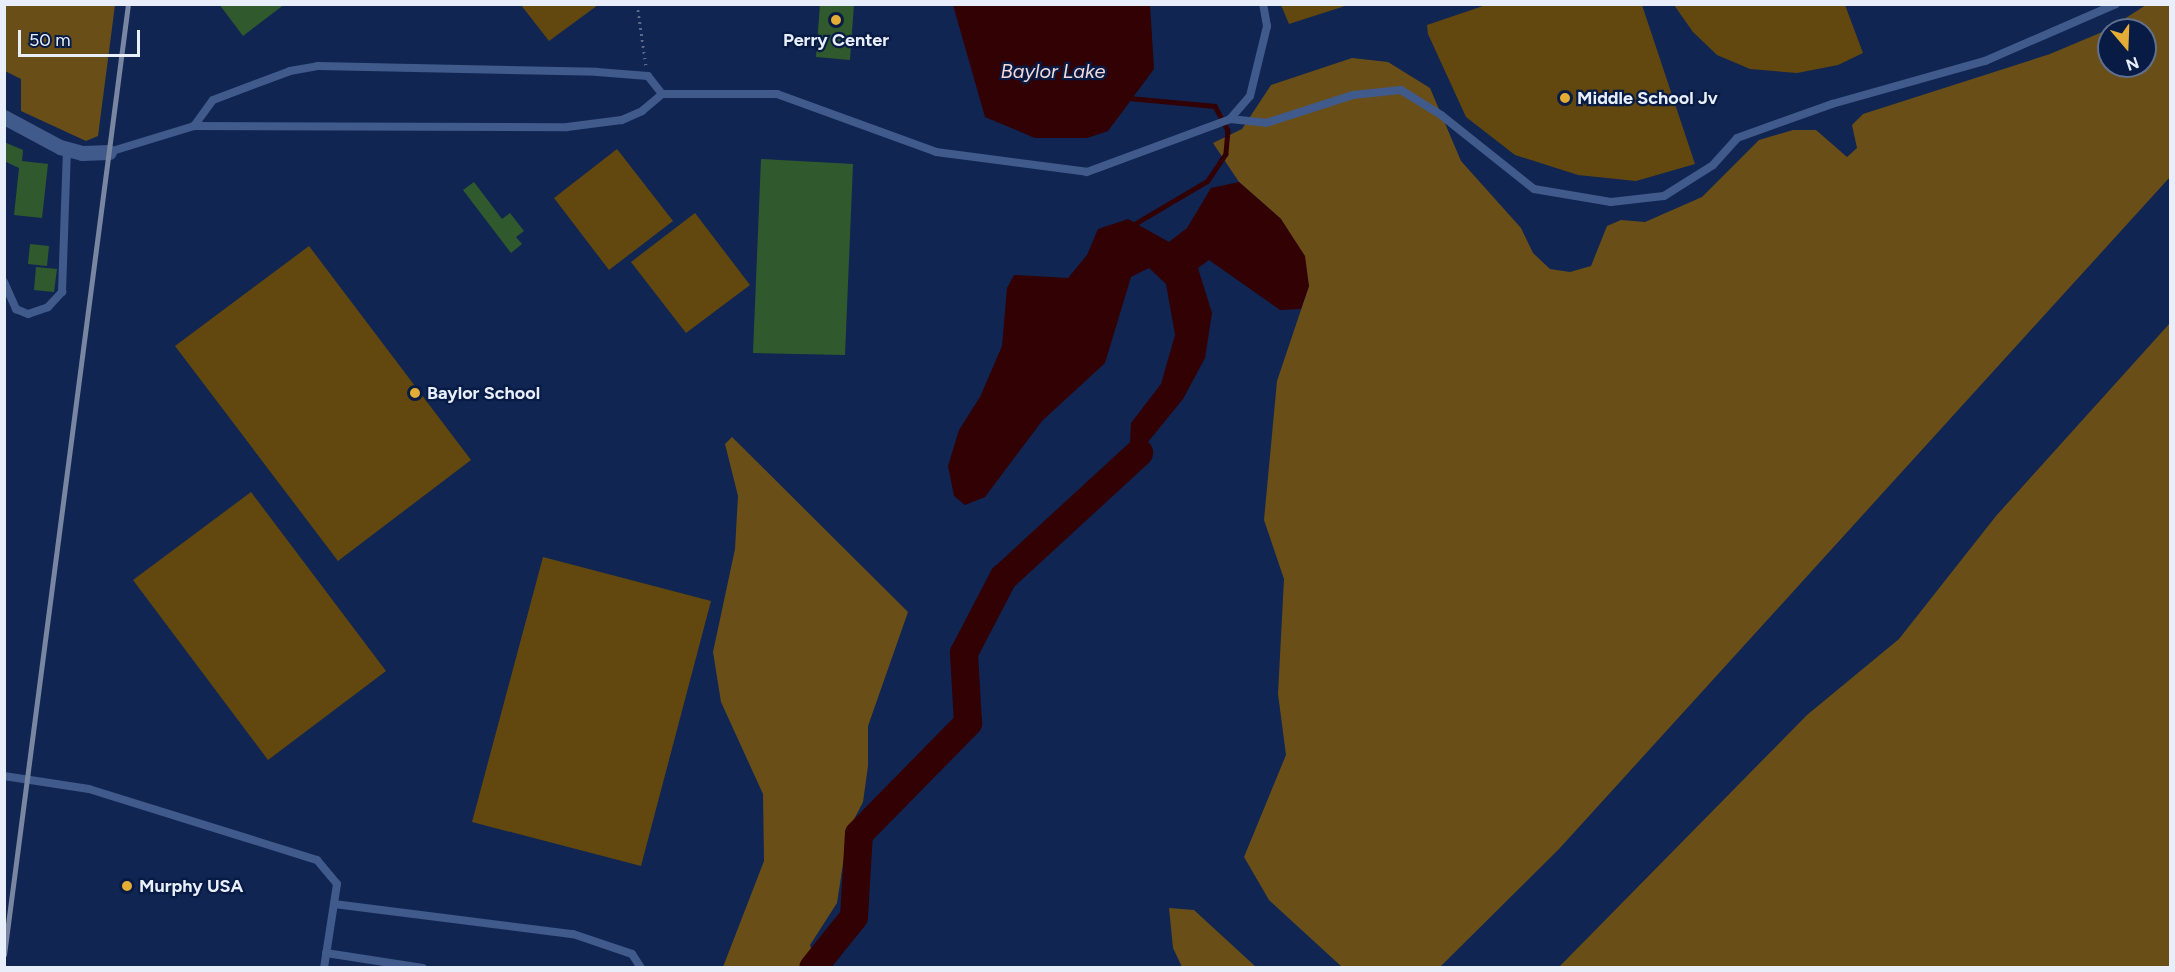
<!DOCTYPE html>
<html>
<head>
<meta charset="utf-8">
<style>
	body { margin:0 }
	#map { position:relative; width:2175px; height:972px; overflow:hidden; background:#102551; font-family:Figtree,sans-serif }
	div>[style] { position:absolute }
	[style*='--x'] { left:calc(var(--x)*1px); top:calc(var(--y)*1px); width:calc(var(--w)*1px); rotate:calc(var(--a)*1deg) }
	.green>* { inset:0; background:#62480f }
	.forest>* { inset:0; background:#694f17 }
	.water>* { inset:0; background:#310104 }
	.stream>* { height:4.5px; margin:-2.25px; padding:0 2.25px; transform-origin:2.25px; border-radius:2.25px; background:#310104 }
	.river>* { height:28px; margin:-14px; padding:0 14px; transform-origin:14px; border-radius:14px; background:#310104 }
	.building>* { inset:0; background:#305a2d }
	.path>* { height:3px; margin-top:-1.5px; transform-origin:0; background:repeating-linear-gradient(90deg,#5c6b8c 0 1.5px,transparent 0 6px) }
	.lane>* { height:8px; margin:-4px; padding:0 4px; transform-origin:4px; border-radius:4px; background:#405a8b }
	.street>* { height:15px; margin:-7.5px; padding:0 7.5px; transform-origin:7.5px; border-radius:7.5px; background:#405a8b }
	.rail>* { height:4.5px; margin:-2.25px; padding:0 2.25px; transform-origin:2.25px; border-radius:2.25px; background:#7886a2 }
	.dots>* { width:16px; height:16px; translate:-50% -50%; box-sizing:border-box; border:3px solid #071b45; border-radius:50% }
	span { translate:-50% -50%; white-space:nowrap; text-align:center; line-height:1.15; -webkit-text-stroke:4.5px #071b45; paint-order:stroke }
	.poi-label { font-size:18px; color:#e9effa; font-weight:700 }
	.left { translate:0 -50%; text-align:left }
	.water-label { font-size:20px; color:#f6d9d7; font-style:italic }
	.frame { position:absolute; inset:0; border:6px solid #e9effa; pointer-events:none }
	.north { position:absolute; left:2097px; top:18px; width:60px; height:60px; box-sizing:border-box; background:#071b45; border:2px solid #61708d; border-radius:50%; rotate:161deg; font-size:16px; font-weight:700; line-height:24px; text-align:center; color:#e9effa }
	.north::after { content:''; display:block; margin:auto; width:21px; height:27px; background:#e4ad35; clip-path:polygon(50% 0,100% 100%,50% 72%,0 100%) }
	.scale { position:absolute; left:18px; top:30px; width:122px; height:27px; box-sizing:border-box; border:3px solid #e9effa; border-top:0; padding-left:8px; font-size:18px; line-height:21px; white-space:nowrap; color:#e9effa; -webkit-text-stroke:4px #071b45; paint-order:stroke }
</style>
</head>
<body>
<div id="map">
	<div class="green">
		<i style="clip-path:polygon(521px 5px,598px 5px,549px 41px)"></i>
		<i style="clip-path:polygon(1281px 5px,1348px 5px,1289px 24px)"></i>
		<i style="clip-path:polygon(1486px 5px,1642px 5px,1695px 164px,1636px 181px,1578px 175px,1515px 155px,1466px 117px,1428px 34px,1427px 25px)"></i>
		<i style="clip-path:polygon(1674px 5px,1845px 5px,1863px 53px,1838px 65px,1797px 73px,1750px 69px,1717px 55px,1693px 32px)"></i>
		<i style="clip-path:polygon(617px 149px,673px 221px,609px 270px,554px 198px)"></i>
		<i style="clip-path:polygon(695px 213px,750px 285px,686px 333px,631px 262px)"></i>
		<i style="clip-path:polygon(309px 246px,471px 460px,338px 561px,175px 346px)"></i>
		<i style="clip-path:polygon(251px 492px,386px 671px,268px 760px,133px 580px)"></i>
		<i style="clip-path:polygon(543px 557px,711px 601px,641px 866px,472px 822px)"></i>
	</div>
	<div class="forest">
		<i style="clip-path:polygon(5px 4px,115px 5px,98px 136px,86px 141px,21px 111px,21px 79px,5px 71px)"></i>
		<i style="clip-path:polygon(evenodd,2146px 5px,2170px 5px,2170px 177px,1559px 849px,1440px 967px,1342px 967px,1269px 900px,1244px 857px,1286px 755px,1278px 694px,1284px 579px,1264px 520px,1277px 381px,1309px 286px,1281px 219px,1239px 182px,1213px 143px,1242px 129px,1271px 85px,1352px 58px,1388px 62px,1430px 88px,1461px 161px,1521px 228px,1533px 253px,1550px 269px,1570px 272px,1591px 266px,1607px 226px,1621px 220px,1645px 222px,1702px 197px,1759px 140px,1793px 130px,1816px 130px,1847px 157px,1857px 148px,1852px 125px,1863px 114px,2050px 54px,2107px 30px,2146px 5px,2109px 30px,2145px 30px,2145px 66px,2109px 66px,2109px 30px)"></i>
		<i style="clip-path:polygon(2170px 323px,2170px 967px,1559px 967px,1807px 715px,1899px 639px,1996px 516px)"></i>
		<i style="clip-path:polygon(732px 437px,908px 612px,868px 726px,868px 766px,863px 802px,848px 831px,837px 903px,810px 945px,817px 967px,723px 967px,764px 861px,763px 794px,721px 702px,713px 652px,735px 549px,738px 496px,725px 444px)"></i>
		<i style="clip-path:polygon(1169px 908px,1194px 910px,1256px 967px,1182px 967px,1173px 948px)"></i>
	</div>
	<div class="water">
		<i style="clip-path:polygon(953px 5px,1150px 5px,1154px 69px,1108px 131px,1087px 138px,1035px 138px,985px 117px)"></i>
		<i style="clip-path:polygon(1239px 182px,1281px 219px,1305px 256px,1309px 286px,1301px 309px,1280px 310px,1209px 260px,1198px 268px,1212px 313px,1205px 358px,1183px 399px,1139px 453px,1130px 445px,1131px 423px,1161px 384px,1175px 335px,1166px 284px,1149px 268px,1131px 277px,1105px 363px,1042px 421px,985px 497px,965px 505px,954px 496px,948px 466px,959px 430px,980px 397px,1002px 346px,1007px 288px,1014px 275px,1068px 278px,1087px 255px,1098px 229px,1128px 219px,1169px 242px,1187px 228px,1211px 188px)"></i>
	</div>
	<div class="stream">
		<i style="--x:1129;--y:98;--w:86;--a:5.3"></i>
		<i style="--x:1215;--y:106;--w:27;--a:62"></i>
		<i style="--x:1228;--y:130;--w:24;--a:95"></i>
		<i style="--x:1226;--y:154;--w:32;--a:124"></i>
		<i style="--x:1208;--y:181;--w:88;--a:149.4"></i>
	</div>
	<div class="river">
		<i style="--x:813;--y:968;--w:65;--a:-51.2"></i>
		<i style="--x:854;--y:917;--w:83;--a:-86.6"></i>
		<i style="--x:859;--y:834;--w:156;--a:-45.5"></i>
		<i style="--x:968;--y:723;--w:70;--a:-93.3"></i>
		<i style="--x:964;--y:653;--w:85;--a:-62.5"></i>
		<i style="--x:1003;--y:578;--w:185;--a:-42.6"></i>
	</div>
	<div class="building">
		<i style="clip-path:polygon(219px 4px,285px 4px,243px 36px)"></i>
		<i style="clip-path:polygon(820px 4px,854px 4px,850px 60px,816px 57px)"></i>
		<i style="clip-path:polygon(4px 142px,23px 150px,22px 161px,48px 164px,42px 218px,14px 215px,19px 168px,4px 161px)"></i>
		<i style="clip-path:polygon(761px 159px,853px 164px,845px 355px,753px 353px)"></i>
		<i style="clip-path:polygon(474px 182px,502px 219px,510px 213px,524px 231px,516px 237px,522px 244px,511px 253px,463px 190px)"></i>
		<i style="clip-path:polygon(30px 244px,49px 246px,47px 266px,28px 264px)"></i>
		<i style="clip-path:polygon(36px 267px,57px 269px,54px 292px,34px 290px)"></i>
	</div>
	<div class="path">
		<i style="--x:442;--y:4;--w:2;--a:0"></i>
		<i style="--x:637;--y:4;--w:63;--a:81.7"></i>
		<i style="--x:768;--y:4;--w:4;--a:76"></i>
	</div>
	<div class="lane">
		<i style="--x:1230;--y:119;--w:36;--a:6"></i>
		<i style="--x:1266;--y:123;--w:91;--a:-17.8"></i>
		<i style="--x:1353;--y:95;--w:48;--a:-5.9"></i>
		<i style="--x:1401;--y:90;--w:47;--a:32"></i>
		<i style="--x:1441;--y:115;--w:119;--a:38.5"></i>
		<i style="--x:1534;--y:189;--w:78;--a:9.6"></i>
		<i style="--x:1611;--y:202;--w:53;--a:-6.5"></i>
		<i style="--x:1664;--y:196;--w:58;--a:-32.3"></i>
		<i style="--x:1713;--y:165;--w:36;--a:-48"></i>
		<i style="--x:1737;--y:138;--w:101;--a:-19.7"></i>
		<i style="--x:1832;--y:104;--w:159;--a:-15.7"></i>
		<i style="--x:1985;--y:61;--w:143;--a:-23.5"></i>
		<i style="--x:194;--y:126;--w:32;--a:-54"></i>
		<i style="--x:213;--y:100;--w:82;--a:-20.6"></i>
		<i style="--x:290;--y:71;--w:28;--a:-10"></i>
		<i style="--x:318;--y:66;--w:279;--a:1.2"></i>
		<i style="--x:597;--y:72;--w:51;--a:4.5"></i>
		<i style="--x:648;--y:76;--w:23;--a:52"></i>
		<i style="--x:109;--y:152;--w:89;--a:-17"></i>
		<i style="--x:194;--y:126;--w:373;--a:0.2"></i>
		<i style="--x:567;--y:127;--w:55;--a:-7.3"></i>
		<i style="--x:622;--y:120;--w:22;--a:-24"></i>
		<i style="--x:642;--y:111;--w:26;--a:-40"></i>
		<i style="--x:662;--y:94;--w:115;--a:0"></i>
		<i style="--x:777;--y:94;--w:169;--a:20"></i>
		<i style="--x:936;--y:152;--w:152;--a:7.5"></i>
		<i style="--x:1087;--y:172;--w:153;--a:-20.3"></i>
		<i style="--x:1230;--y:119;--w:30;--a:-49"></i>
		<i style="--x:1250;--y:96;--w:72;--a:-76.3"></i>
		<i style="--x:1267;--y:26;--w:22;--a:-100"></i>
		<i style="--x:4;--y:282;--w:30;--a:66"></i>
		<i style="--x:16;--y:309;--w:13;--a:23"></i>
		<i style="--x:28;--y:314;--w:21;--a:-19"></i>
		<i style="--x:48;--y:307;--w:21;--a:-47"></i>
		<i style="--x:62;--y:292;--w:143;--a:-88"></i>
		<i style="--x:4;--y:776;--w:86;--a:8.7"></i>
		<i style="--x:89;--y:789;--w:239;--a:17.3"></i>
		<i style="--x:317;--y:860;--w:31;--a:50"></i>
		<i style="--x:337;--y:884;--w:85;--a:98.8"></i>
		<i style="--x:334;--y:904;--w:241;--a:7.2"></i>
		<i style="--x:573;--y:934;--w:62;--a:18.7"></i>
		<i style="--x:632;--y:954;--w:17;--a:57"></i>
		<i style="--x:326;--y:953;--w:98;--a:8.8"></i>
	</div>
	<div class="street">
		<i style="--x:4;--y:117;--w:64;--a:28.2"></i>
		<i style="--x:60;--y:147;--w:23;--a:15"></i>
		<i style="--x:82;--y:153;--w:27;--a:-2"></i>
	</div>
	<div class="rail">
		<i style="--x:4;--y:955;--w:959;--a:-82.57"></i>
	</div>
	<div class="dots">
		<i style="left:836px;top:20px;background:#e4ad35"></i>
		<i style="left:1565px;top:98px;background:#e4ad35"></i>
		<i style="left:415px;top:393px;background:#e4ad35"></i>
		<i style="left:127px;top:886px;background:#e4ad35"></i>
	</div>
	<div class="poi-label">
		<span style="left:836px;top:40px">Perry Center</span>
		<span class="left" style="left:1577px;top:98px">Middle School Jv</span>
		<span class="left" style="left:427px;top:393px">Baylor School</span>
		<span class="left" style="left:139px;top:886px">Murphy USA</span>
	</div>
	<div class="water-label">
		<span style="left:1053px;top:71px">Baylor Lake</span>
	</div>
	<div class="frame"></div>
	<div class="north">N</div>
	<div class="scale">50 m</div>
</div>
</body>
</html>
